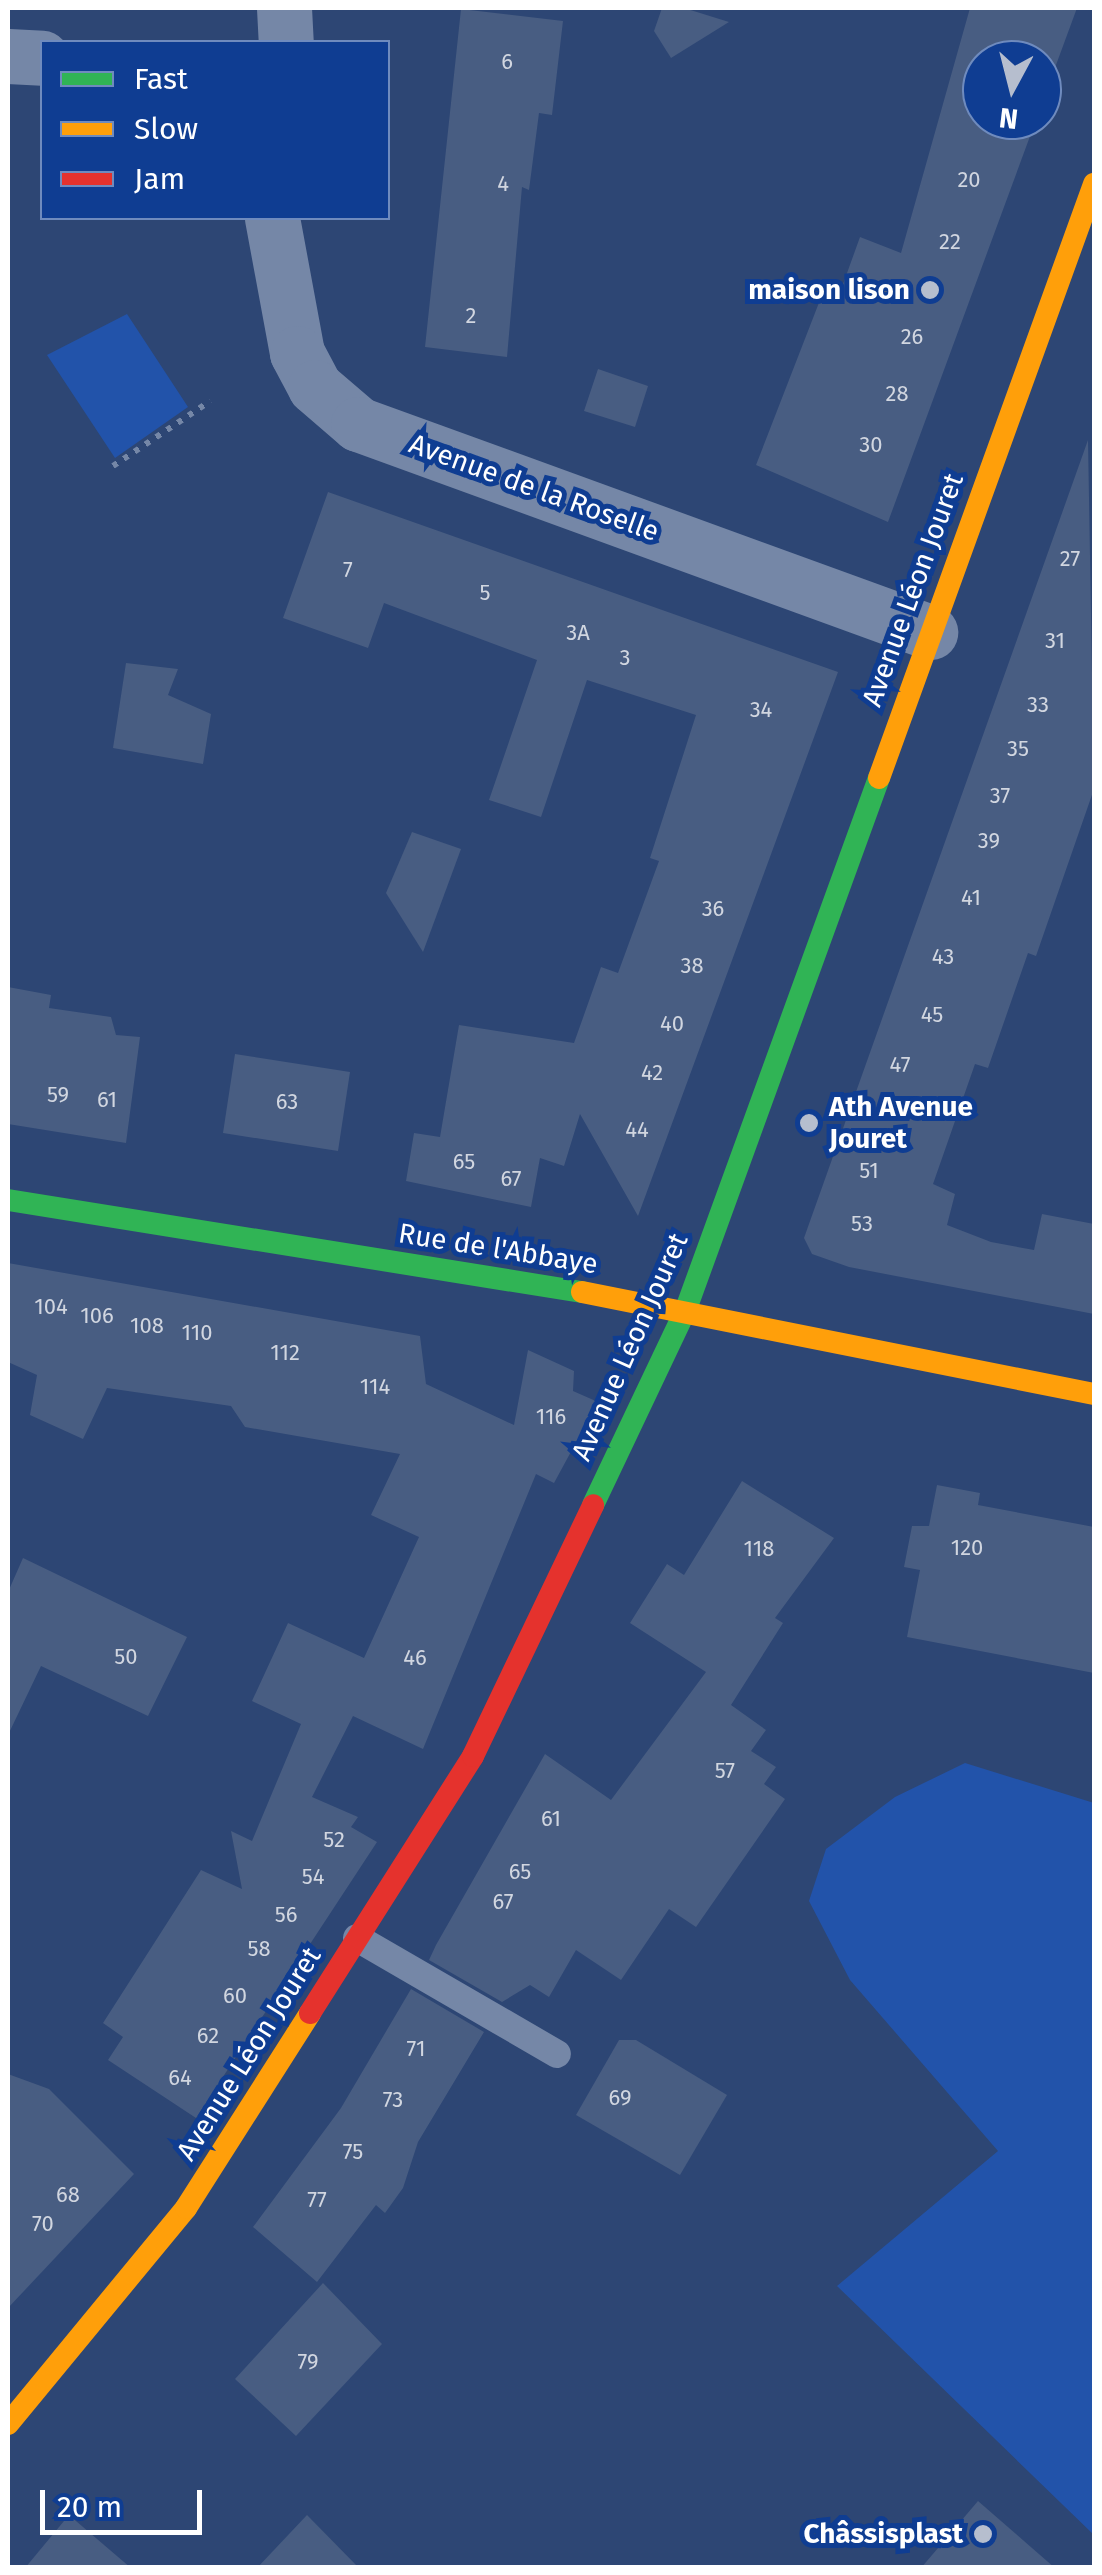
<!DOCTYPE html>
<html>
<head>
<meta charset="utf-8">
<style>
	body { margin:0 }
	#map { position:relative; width:1102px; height:2575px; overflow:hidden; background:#2d4674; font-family:"Fira Sans",sans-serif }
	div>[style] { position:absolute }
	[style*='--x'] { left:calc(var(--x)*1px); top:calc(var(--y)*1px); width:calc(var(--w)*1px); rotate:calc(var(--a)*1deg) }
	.green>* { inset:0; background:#2253aa }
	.building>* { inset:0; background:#485d82 }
	.path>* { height:6px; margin-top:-3px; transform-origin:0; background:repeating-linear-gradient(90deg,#7587a7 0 5px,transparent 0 13px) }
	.lane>* { height:28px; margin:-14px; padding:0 14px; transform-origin:14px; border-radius:14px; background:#7587a7 }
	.street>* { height:55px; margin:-27.5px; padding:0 27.5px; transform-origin:27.5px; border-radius:27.5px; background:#7587a7 }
	.fast>* { height:22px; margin:-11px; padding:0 11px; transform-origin:11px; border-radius:11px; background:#30b455 }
	.slow>* { height:22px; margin:-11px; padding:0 11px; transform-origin:11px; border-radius:11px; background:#ff9f0a }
	.jam>* { height:22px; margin:-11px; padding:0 11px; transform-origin:11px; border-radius:11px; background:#e5322d }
	.dots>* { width:28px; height:28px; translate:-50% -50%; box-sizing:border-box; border:5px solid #0f3d92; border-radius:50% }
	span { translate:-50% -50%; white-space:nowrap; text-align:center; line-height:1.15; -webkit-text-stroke:10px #0f3d92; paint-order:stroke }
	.number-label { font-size:22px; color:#d1d6e0 }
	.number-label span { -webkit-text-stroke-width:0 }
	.poi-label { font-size:28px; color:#fff; font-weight:700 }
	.right { translate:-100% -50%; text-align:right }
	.left { translate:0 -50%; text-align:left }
	.street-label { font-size:28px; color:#fff }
	.frame { position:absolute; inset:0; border:10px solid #fff; pointer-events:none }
	.legend { position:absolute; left:40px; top:40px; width:350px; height:180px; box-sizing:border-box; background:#0f3d92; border:2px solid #6f8bbe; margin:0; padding:12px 18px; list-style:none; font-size:30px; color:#fff }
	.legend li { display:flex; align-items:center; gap:20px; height:50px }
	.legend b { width:50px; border:2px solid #6f8bbe }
	.north { position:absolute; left:962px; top:40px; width:100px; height:100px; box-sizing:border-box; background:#0f3d92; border:2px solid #6f8bbe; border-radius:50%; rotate:187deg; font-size:28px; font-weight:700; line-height:40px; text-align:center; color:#fff }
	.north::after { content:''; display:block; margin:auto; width:35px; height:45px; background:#b6bece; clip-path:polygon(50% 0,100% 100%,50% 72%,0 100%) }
	.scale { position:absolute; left:40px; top:2490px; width:162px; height:45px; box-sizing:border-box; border:5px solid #fff; border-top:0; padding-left:12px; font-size:30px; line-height:35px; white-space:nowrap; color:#fff; -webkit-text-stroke:8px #0f3d92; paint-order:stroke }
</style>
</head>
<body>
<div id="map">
	<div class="green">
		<i style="clip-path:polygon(127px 314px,188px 407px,115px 458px,47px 355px)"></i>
		<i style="clip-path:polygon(965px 1763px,1094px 1803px,1094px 2535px,837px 2286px,998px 2151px,850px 1980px,809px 1901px,826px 1849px,895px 1797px)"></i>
	</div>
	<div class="building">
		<i style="clip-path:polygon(662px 8px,684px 8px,729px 22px,671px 58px,654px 31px)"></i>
		<i style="clip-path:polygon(970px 8px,1077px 8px,1042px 103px,1042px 60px,982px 60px,982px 120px,1036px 120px,888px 522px,756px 465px,827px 282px,842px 287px,860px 237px,901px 253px)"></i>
		<i style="clip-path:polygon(461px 9px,563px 21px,552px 115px,539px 113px,529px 190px,522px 187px,507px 357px,425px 347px)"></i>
		<i style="clip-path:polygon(598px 369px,648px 386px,635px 427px,584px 411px)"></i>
		<i style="clip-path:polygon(1088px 440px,1094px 789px,1036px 956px,1028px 953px,988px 1068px,975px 1064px,933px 1184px,955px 1194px,947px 1225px,991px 1242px,1034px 1250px,1042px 1214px,1094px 1224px,1094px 1314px,849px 1267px,812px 1254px,804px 1238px)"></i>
		<i style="clip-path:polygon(328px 492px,838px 672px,638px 1216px,580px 1114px,564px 1166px,540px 1158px,531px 1207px,406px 1181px,414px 1133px,440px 1137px,459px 1025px,574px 1043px,601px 967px,618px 973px,659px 861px,650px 858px,696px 715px,587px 680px,541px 817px,489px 800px,537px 660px,384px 603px,368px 648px,283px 618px)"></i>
		<i style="clip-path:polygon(126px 663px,178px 669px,168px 695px,211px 714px,203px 764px,113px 748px)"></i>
		<i style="clip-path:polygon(412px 832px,461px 849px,423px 952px,386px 893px)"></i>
		<i style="clip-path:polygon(8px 987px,51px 995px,49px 1008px,111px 1017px,116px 1035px,140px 1037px,126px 1143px,8px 1124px)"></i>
		<i style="clip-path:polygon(235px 1054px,350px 1072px,338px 1151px,223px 1133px)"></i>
		<i style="clip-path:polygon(8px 1263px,420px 1336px,426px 1384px,514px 1425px,528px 1350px,574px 1371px,573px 1391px,598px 1402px,554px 1483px,536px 1474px,423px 1749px,353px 1716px,312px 1797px,358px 1817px,351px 1827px,377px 1842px,196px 2118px,108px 2060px,123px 2037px,103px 2023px,201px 1870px,242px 1889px,231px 1831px,252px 1841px,301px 1724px,252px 1701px,288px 1623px,364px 1658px,419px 1537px,371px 1515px,400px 1454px,245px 1427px,231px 1406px,107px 1388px,83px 1439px,30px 1415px,37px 1375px,8px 1362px)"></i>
		<i style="clip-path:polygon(742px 1481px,834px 1538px,775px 1618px,783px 1623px,731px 1705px,766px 1730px,751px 1751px,776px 1767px,764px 1784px,785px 1799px,696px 1927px,669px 1909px,621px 1980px,576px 1950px,549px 1997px,530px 1985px,502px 2002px,429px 1960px,436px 1945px,545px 1754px,611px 1800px,706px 1672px,630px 1623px,667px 1564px,684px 1575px)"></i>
		<i style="clip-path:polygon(937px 1485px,980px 1493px,978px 1505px,1094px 1527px,1094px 1673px,907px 1637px,920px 1570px,904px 1567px,912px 1526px,929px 1526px)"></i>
		<i style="clip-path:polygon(23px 1558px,187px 1637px,148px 1716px,41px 1666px,8px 1735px,8px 1592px)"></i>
		<i style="clip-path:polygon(411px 1989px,484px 2032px,418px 2142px,403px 2188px,385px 2213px,376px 2205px,317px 2282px,253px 2227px,341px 2108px)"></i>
		<i style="clip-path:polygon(619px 2040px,636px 2040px,727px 2095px,680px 2175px,576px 2115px)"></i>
		<i style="clip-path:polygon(8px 2074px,49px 2089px,134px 2174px,8px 2308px)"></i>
		<i style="clip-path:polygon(323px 2283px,382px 2344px,296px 2436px,235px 2379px)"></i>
		<i style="clip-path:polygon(978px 2501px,1055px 2568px,921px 2568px)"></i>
		<i style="clip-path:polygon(69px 2515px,131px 2568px,25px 2568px)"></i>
		<i style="clip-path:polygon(307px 2515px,359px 2568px,257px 2568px)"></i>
	</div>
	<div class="path">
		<i style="--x:113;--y:466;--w:117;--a:-33.8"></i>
	</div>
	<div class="lane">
		<i style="--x:357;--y:1938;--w:231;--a:30.1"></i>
	</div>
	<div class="street">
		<i style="--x:284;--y:8;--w:34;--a:87"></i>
		<i style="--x:8;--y:56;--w:34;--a:3"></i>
		<i style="--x:272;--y:218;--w:137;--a:79.5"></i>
		<i style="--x:297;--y:353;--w:38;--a:62"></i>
		<i style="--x:315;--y:387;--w:57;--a:40.7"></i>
		<i style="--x:358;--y:424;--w:609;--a:19.98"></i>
	</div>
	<div class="fast">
		<i style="--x:8;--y:1200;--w:581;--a:9.11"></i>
		<i style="--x:593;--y:1505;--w:217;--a:-64.6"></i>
		<i style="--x:686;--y:1309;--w:565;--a:-70.03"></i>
	</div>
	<div class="slow">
		<i style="--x:879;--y:778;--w:632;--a:-70.1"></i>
		<i style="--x:582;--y:1292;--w:522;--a:11.27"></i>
		<i style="--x:8;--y:2424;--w:280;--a:-50.5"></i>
		<i style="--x:186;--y:2208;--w:231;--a:-57.5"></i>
	</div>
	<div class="jam">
		<i style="--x:310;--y:2013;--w:304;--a:-57.6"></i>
		<i style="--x:473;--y:1756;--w:278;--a:-64.4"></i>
	</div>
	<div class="dots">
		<i style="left:930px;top:290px;background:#b6bece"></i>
		<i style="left:809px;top:1123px;background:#b6bece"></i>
		<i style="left:983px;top:2534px;background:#b6bece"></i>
	</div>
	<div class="number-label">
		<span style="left:507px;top:62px">6</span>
		<span style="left:969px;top:180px">20</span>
		<span style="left:503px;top:184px">4</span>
		<span style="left:950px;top:242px">22</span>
		<span style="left:471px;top:316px">2</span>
		<span style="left:912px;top:337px">26</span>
		<span style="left:897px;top:394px">28</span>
		<span style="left:871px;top:445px">30</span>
		<span style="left:1070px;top:559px">27</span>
		<span style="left:348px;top:570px">7</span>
		<span style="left:485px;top:593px">5</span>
		<span style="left:578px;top:633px">3A</span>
		<span style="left:1055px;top:641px">31</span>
		<span style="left:625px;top:658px">3</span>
		<span style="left:1038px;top:705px">33</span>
		<span style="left:761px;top:710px">34</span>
		<span style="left:1018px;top:749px">35</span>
		<span style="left:1000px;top:796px">37</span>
		<span style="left:989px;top:841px">39</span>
		<span style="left:971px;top:898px">41</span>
		<span style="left:713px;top:909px">36</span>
		<span style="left:943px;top:957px">43</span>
		<span style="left:692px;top:966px">38</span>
		<span style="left:932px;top:1015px">45</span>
		<span style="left:672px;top:1024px">40</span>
		<span style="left:900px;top:1065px">47</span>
		<span style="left:652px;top:1073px">42</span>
		<span style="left:58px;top:1095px">59</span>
		<span style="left:107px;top:1100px">61</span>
		<span style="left:287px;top:1102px">63</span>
		<span style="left:637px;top:1130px">44</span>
		<span style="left:464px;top:1162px">65</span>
		<span style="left:869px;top:1171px">51</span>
		<span style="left:511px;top:1179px">67</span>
		<span style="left:862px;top:1224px">53</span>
		<span style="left:51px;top:1307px">104</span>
		<span style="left:97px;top:1316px">106</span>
		<span style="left:147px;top:1326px">108</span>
		<span style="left:197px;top:1333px">110</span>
		<span style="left:285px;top:1353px">112</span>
		<span style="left:375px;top:1387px">114</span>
		<span style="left:551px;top:1417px">116</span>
		<span style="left:967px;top:1548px">120</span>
		<span style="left:759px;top:1549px">118</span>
		<span style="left:126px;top:1657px">50</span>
		<span style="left:415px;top:1658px">46</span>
		<span style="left:725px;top:1771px">57</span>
		<span style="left:551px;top:1819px">61</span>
		<span style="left:334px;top:1840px">52</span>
		<span style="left:520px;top:1872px">65</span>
		<span style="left:313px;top:1877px">54</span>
		<span style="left:503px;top:1902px">67</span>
		<span style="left:286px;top:1915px">56</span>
		<span style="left:259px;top:1949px">58</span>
		<span style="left:235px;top:1996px">60</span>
		<span style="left:208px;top:2036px">62</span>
		<span style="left:416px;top:2049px">71</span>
		<span style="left:180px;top:2078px">64</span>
		<span style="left:620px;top:2098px">69</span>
		<span style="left:393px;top:2100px">73</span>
		<span style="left:353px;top:2152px">75</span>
		<span style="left:68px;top:2195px">68</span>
		<span style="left:317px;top:2200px">77</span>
		<span style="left:43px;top:2224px">70</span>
		<span style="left:308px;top:2362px">79</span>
	</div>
	<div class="poi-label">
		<span class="right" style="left:910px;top:290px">maison lison</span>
		<span class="left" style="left:829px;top:1123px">Ath Avenue<br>Jouret</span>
		<span class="right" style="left:963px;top:2534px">Châssisplast</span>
	</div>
	<div class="street-label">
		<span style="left:534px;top:488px;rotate:20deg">Avenue de la Roselle</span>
		<span style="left:913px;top:590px;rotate:-70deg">Avenue Léon Jouret</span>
		<span style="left:498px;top:1249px;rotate:9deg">Rue de l'Abbaye</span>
		<span style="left:630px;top:1347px;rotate:-66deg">Avenue Léon Jouret</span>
		<span style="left:249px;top:2054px;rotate:-58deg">Avenue Léon Jouret</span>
	</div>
	<div class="frame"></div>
	<ul class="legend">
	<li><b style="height:12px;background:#30b455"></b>Fast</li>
	<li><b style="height:12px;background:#ff9f0a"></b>Slow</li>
	<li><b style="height:12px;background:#e5322d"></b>Jam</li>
	</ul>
	<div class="north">N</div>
	<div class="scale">20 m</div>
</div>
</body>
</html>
